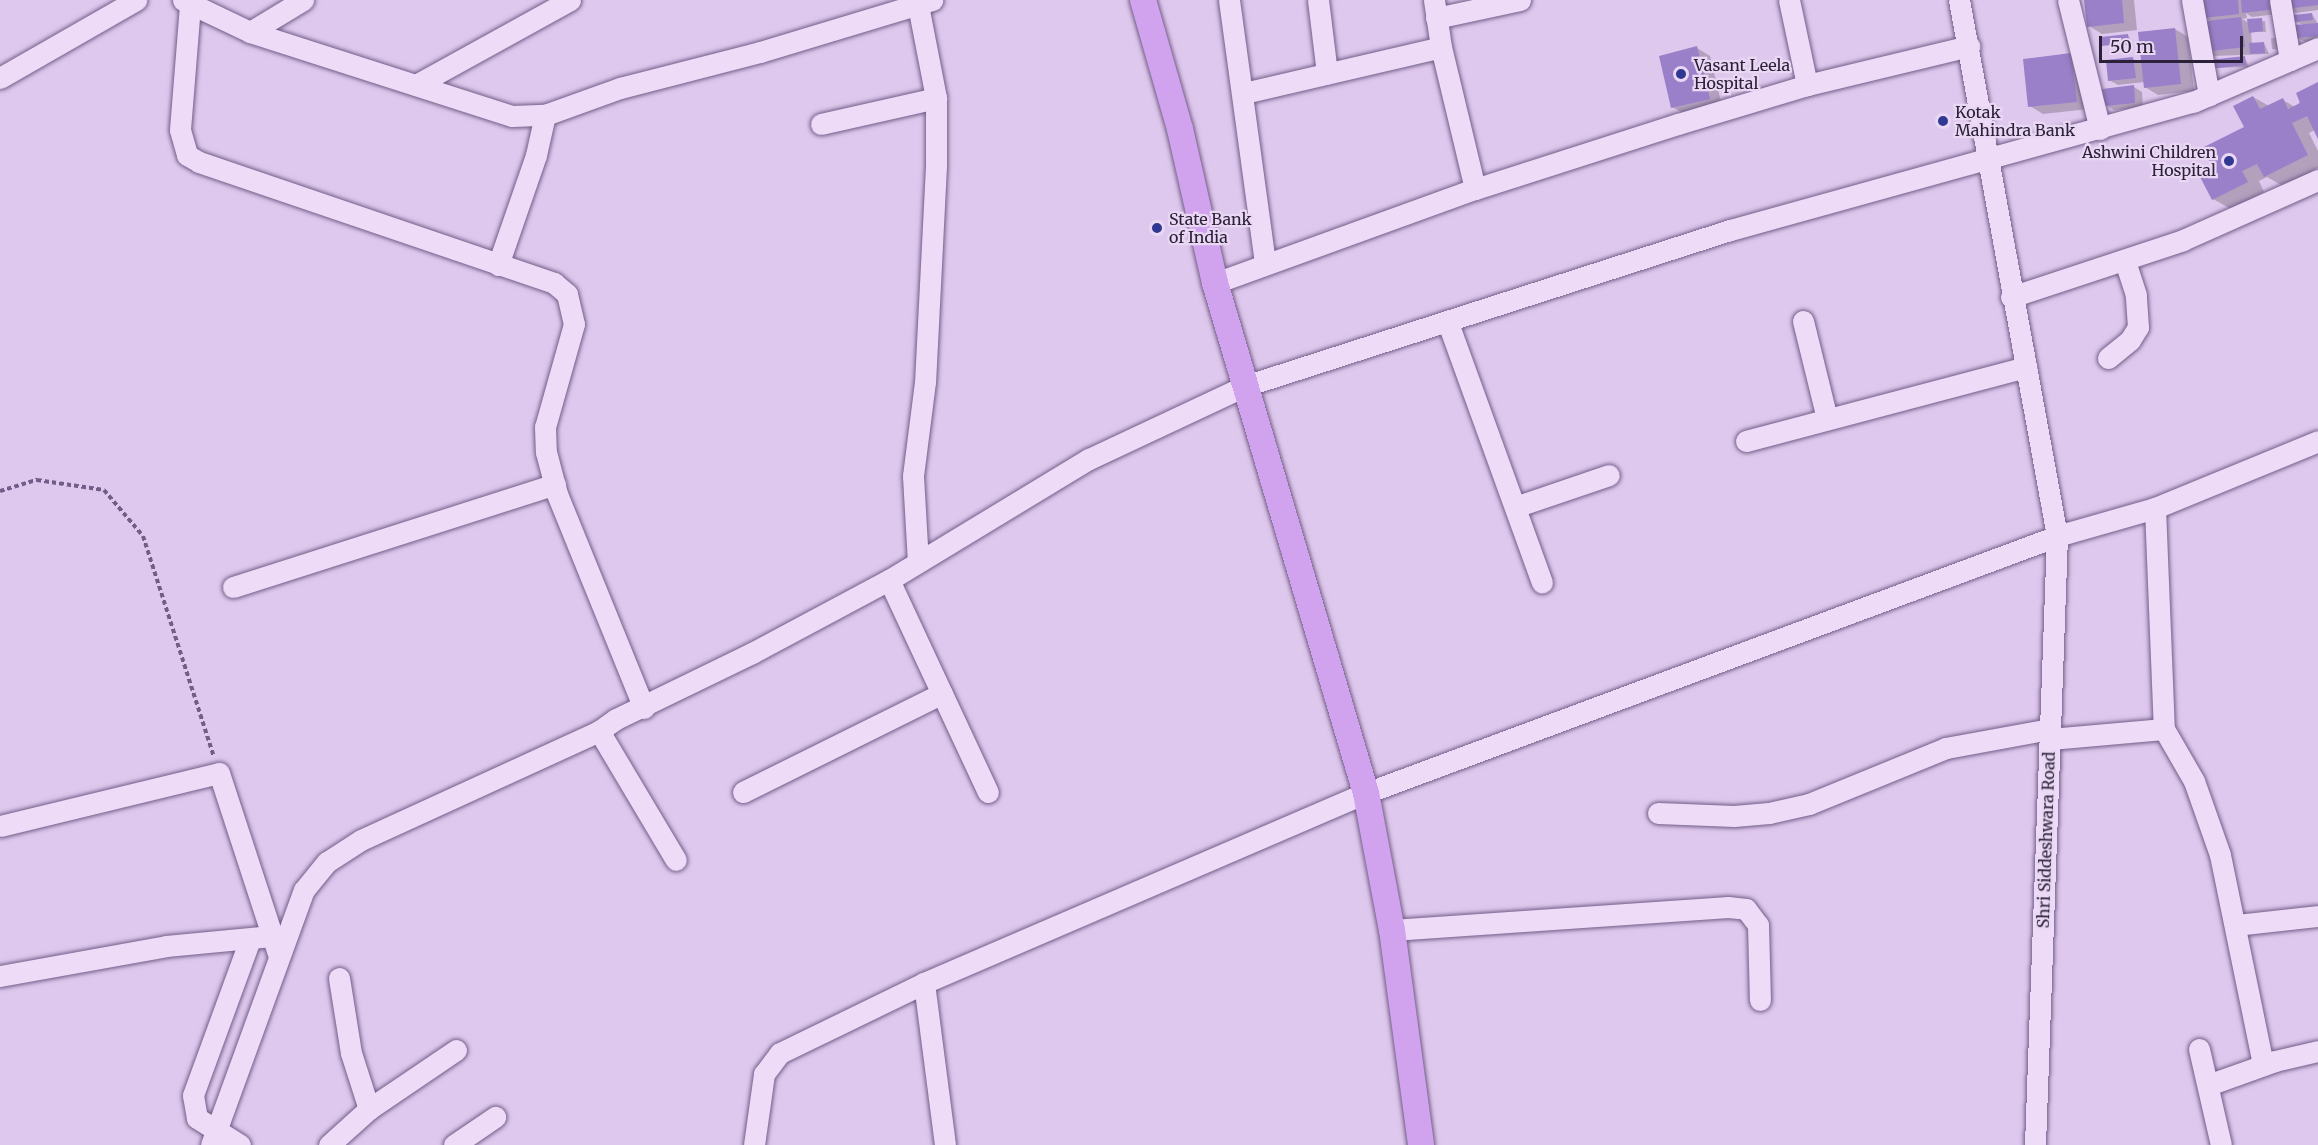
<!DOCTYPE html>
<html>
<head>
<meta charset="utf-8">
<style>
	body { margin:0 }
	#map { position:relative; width:2318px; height:1145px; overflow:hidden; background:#dfc8ed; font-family:Merriweather,serif }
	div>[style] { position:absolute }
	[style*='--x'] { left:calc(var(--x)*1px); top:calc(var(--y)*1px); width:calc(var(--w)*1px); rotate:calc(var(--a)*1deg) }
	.shadow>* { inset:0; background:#0003 }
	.building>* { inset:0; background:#9980c9 }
	.path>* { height:4px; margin-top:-2px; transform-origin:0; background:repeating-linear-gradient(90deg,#715e88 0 4.5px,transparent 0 7.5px) }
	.roads { filter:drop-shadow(0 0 2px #715e88) drop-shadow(0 0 2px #715e88) }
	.minor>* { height:21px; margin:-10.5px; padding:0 10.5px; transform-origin:10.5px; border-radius:10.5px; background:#eddbf8 }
	.major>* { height:26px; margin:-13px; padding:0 13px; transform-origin:13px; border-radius:13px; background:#d1a2ed }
	.dots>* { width:16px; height:16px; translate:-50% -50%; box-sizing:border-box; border:3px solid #ead7f4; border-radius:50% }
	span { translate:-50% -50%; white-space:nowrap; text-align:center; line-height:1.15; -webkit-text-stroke:4.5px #ead7f4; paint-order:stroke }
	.poi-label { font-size:16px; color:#2b2139 }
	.left { translate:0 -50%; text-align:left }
	.right { translate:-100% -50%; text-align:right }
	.street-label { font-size:16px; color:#2b2139 }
	.scale { position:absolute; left:2099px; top:36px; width:144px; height:27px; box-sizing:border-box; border:3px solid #2b2139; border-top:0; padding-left:8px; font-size:18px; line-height:21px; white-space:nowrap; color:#2b2139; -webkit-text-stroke:4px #ead7f4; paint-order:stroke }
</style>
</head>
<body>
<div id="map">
	<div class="shadow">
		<i style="clip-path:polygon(2086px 0,2134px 0,2137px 30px,2102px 34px,2089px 26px)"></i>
		<i style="clip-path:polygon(2202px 0,2318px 0,2318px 10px,2296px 13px,2285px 6px,2285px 13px,2252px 17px,2246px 13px,2247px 18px,2242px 19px,2249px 23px,2265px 21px,2266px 32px,2251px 32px,2252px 45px,2264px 43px,2269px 54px,2213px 56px,2204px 51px,2212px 22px,2204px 17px)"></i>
		<i style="clip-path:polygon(2312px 14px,2318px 24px,2318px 41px,2306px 42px,2297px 38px,2304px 26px,2296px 21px)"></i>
		<i style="clip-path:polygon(2175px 29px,2188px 37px,2194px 91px,2158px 95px,2145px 87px,2144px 82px,2118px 85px,2109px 80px,2133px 59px,2143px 64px)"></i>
		<i style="clip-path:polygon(2128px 35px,2133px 45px,2103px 45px)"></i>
		<i style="clip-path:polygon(2271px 38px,2281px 38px,2286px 50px,2272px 49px)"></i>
		<i style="clip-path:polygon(1697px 48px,1710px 56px,1722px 106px,1685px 114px,1672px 107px)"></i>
		<i style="clip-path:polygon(2071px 55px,2089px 109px,2043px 114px,2030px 106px)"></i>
		<i style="clip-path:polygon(2245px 58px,2249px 67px,2211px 68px)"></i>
		<i style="clip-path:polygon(2318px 84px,2318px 135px,2315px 130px,2309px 133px,2318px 151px,2318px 168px,2283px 186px,2267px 177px,2259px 181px,2264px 192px,2231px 209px,2213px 199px,2213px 165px,2246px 127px,2253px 97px,2269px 106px,2283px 100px,2295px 107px)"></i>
		<i style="clip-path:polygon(2134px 87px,2142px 92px,2143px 107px,2114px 110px,2106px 105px)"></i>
	</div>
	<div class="building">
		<i style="clip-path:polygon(2084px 0,2122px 0,2124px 23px,2087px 27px)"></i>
		<i style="clip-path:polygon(2201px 0,2238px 0,2239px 14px,2203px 18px)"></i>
		<i style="clip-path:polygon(2241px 0,2277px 0,2277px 9px,2242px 13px)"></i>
		<i style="clip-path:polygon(2285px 0,2318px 0,2318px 5px,2286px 9px)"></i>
		<i style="clip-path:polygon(2312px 13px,2313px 20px,2294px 22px,2293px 15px)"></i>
		<i style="clip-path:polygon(2241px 17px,2245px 47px,2203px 52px,2199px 22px)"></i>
		<i style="clip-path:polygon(2262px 18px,2263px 31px,2249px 33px,2247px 19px)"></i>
		<i style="clip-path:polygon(2318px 23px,2318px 36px,2296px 38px,2295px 25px)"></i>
		<i style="clip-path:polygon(2175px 28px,2181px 84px,2144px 88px,2138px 32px)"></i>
		<i style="clip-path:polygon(2128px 34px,2129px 43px,2102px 46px,2101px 37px)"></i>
		<i style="clip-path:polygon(2264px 42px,2265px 53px,2250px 54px,2249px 43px)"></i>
		<i style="clip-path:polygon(1697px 46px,1710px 99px,1671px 108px,1659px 56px)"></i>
		<i style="clip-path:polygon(2071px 53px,2077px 102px,2028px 107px,2023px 59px)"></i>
		<i style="clip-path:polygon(2245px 56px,2246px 65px,2209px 69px,2209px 60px)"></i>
		<i style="clip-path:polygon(2133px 57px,2136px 78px,2108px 81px,2106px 60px)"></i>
		<i style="clip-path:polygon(2318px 82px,2318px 139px,2307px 116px,2292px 123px,2308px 155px,2264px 177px,2257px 164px,2242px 171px,2248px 182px,2212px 200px,2197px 171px,2211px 164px,2202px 148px,2244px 127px,2233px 106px,2253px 96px,2260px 109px,2283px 98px,2288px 109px,2300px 103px,2296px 93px)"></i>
		<i style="clip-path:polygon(2134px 85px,2135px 103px,2104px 106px,2102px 89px)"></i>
	</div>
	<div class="path">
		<i style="--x:0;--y:491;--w:39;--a:-17"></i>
		<i style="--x:37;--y:480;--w:68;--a:8.5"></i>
		<i style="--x:104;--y:490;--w:60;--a:49.7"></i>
		<i style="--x:143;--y:536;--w:232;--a:72.2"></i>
	</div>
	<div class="roads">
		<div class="minor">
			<i style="--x:183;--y:0;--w:74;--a:25.5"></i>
			<i style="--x:250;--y:32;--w:275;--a:17.8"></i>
			<i style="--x:512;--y:116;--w:33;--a:-2"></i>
			<i style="--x:545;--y:115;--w:80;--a:-19.8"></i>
			<i style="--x:620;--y:88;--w:145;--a:-14.4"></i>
			<i style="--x:760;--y:52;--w:180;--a:-16.8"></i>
			<i style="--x:917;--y:0;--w:100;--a:79"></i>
			<i style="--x:936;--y:98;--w:68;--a:90"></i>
			<i style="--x:936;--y:166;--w:216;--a:92.9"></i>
			<i style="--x:925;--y:382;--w:95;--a:97.3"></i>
			<i style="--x:913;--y:476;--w:86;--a:86.7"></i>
			<i style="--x:1229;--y:0;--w:265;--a:82.2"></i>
			<i style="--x:1318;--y:0;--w:74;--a:83"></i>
			<i style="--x:1789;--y:0;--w:87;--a:78"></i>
			<i style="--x:1959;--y:0;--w:545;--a:79.64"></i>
			<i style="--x:2057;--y:536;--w:609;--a:92.07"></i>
			<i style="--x:2068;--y:0;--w:133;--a:76.1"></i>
			<i style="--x:2192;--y:0;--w:97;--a:79.9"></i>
			<i style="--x:2280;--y:0;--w:61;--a:80.5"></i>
			<i style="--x:190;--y:5;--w:125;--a:94.6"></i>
			<i style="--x:180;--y:130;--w:26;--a:74"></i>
			<i style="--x:187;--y:155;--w:14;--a:30"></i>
			<i style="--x:199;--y:162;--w:375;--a:18.8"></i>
			<i style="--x:554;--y:283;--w:17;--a:40"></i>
			<i style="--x:567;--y:294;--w:31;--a:77"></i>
			<i style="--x:574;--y:324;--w:107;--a:105.7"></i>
			<i style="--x:545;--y:427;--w:25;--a:88"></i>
			<i style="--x:546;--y:452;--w:43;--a:75.3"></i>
			<i style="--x:557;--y:494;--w:231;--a:67.9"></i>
			<i style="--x:1436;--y:18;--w:86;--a:-12.1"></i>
			<i style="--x:250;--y:32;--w:62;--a:-31.1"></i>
			<i style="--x:1441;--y:47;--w:146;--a:76.5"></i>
			<i style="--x:0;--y:78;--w:157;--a:-29.8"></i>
			<i style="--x:416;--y:85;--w:176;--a:-28.9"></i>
			<i style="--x:1244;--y:93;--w:202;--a:-13.1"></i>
			<i style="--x:1441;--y:47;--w:48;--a:-98.5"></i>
			<i style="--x:821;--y:124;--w:118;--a:-12.7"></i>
			<i style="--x:498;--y:265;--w:116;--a:-70.9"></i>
			<i style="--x:536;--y:155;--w:41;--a:-77.3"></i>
			<i style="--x:1215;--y:283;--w:276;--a:-19.9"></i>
			<i style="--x:1475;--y:189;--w:213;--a:-17.8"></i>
			<i style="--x:1678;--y:124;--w:135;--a:-16.8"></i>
			<i style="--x:1807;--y:85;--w:167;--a:-13.5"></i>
			<i style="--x:2011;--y:297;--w:181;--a:-18.3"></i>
			<i style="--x:2183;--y:240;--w:148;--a:-24"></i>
			<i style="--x:1803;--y:321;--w:101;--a:76.2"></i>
			<i style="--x:1448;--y:323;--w:276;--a:70.1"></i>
			<i style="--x:2108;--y:358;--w:28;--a:-39"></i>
			<i style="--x:2130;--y:340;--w:15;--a:-58"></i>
			<i style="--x:2138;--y:327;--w:32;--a:-94"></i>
			<i style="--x:2136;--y:295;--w:36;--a:-108"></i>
			<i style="--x:1746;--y:441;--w:290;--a:-14.8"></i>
			<i style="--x:1515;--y:507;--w:99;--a:-18.8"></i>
			<i style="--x:2155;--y:508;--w:221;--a:87.7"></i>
			<i style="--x:889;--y:580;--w:234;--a:65"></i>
			<i style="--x:233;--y:587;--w:338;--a:-17.7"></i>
			<i style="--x:599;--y:731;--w:150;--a:59.2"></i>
			<i style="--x:2050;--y:739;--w:114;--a:-5"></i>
			<i style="--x:2164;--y:729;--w:60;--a:60"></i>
			<i style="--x:2194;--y:781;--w:78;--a:70.6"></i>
			<i style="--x:2220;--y:855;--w:213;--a:78.4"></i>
			<i style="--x:743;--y:792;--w:222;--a:-26.4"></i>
			<i style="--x:1658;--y:813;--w:76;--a:2.3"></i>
			<i style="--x:1734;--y:816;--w:35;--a:-5"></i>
			<i style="--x:1769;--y:813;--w:41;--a:-12.7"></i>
			<i style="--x:1809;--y:804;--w:148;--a:-22.2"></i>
			<i style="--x:1946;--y:748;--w:106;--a:-10.4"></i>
			<i style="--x:0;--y:826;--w:225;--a:-13.6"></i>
			<i style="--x:219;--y:773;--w:189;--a:71.9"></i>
			<i style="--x:2236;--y:925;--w:82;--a:-6.3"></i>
			<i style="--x:1392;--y:930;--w:337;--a:-3.9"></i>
			<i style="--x:1728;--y:907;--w:18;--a:6"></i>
			<i style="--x:1746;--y:909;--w:20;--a:53"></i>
			<i style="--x:1758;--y:925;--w:75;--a:88.5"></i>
			<i style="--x:0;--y:976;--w:169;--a:-10.2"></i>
			<i style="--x:166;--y:946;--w:106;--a:-5.4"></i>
			<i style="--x:339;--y:978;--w:76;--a:80.9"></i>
			<i style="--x:351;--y:1053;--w:59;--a:72.2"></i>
			<i style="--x:924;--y:983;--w:163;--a:82.6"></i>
			<i style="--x:2199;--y:1049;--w:98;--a:77.1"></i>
			<i style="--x:2208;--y:1085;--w:71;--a:-19.7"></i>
			<i style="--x:2275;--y:1061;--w:44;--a:-13.1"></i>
			<i style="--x:211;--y:1145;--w:271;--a:-70"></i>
			<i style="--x:304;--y:890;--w:36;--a:-51"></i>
			<i style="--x:327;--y:862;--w:40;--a:-32.9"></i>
			<i style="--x:361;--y:840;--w:262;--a:-24.6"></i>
			<i style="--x:599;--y:731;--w:21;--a:-35"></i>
			<i style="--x:616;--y:719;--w:151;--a:-25.9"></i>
			<i style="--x:752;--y:653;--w:155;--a:-28.1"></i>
			<i style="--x:889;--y:580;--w:234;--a:-31.2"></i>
			<i style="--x:1089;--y:459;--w:172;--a:-25.1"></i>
			<i style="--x:1245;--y:386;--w:509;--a:-17.83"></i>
			<i style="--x:1730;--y:230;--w:480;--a:-15.5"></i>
			<i style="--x:2193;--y:102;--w:136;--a:-23.4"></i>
			<i style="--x:240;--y:1145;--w:51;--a:-147.9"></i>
			<i style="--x:197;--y:1118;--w:23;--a:-100"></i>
			<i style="--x:193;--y:1095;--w:166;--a:-69.9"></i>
			<i style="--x:329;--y:1145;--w:54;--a:-42"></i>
			<i style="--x:369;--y:1109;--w:105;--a:-34.1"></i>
			<i style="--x:454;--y:1145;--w:50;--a:-34.3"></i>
			<i style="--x:754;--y:1145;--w:72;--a:-82"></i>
			<i style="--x:764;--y:1074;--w:26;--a:-53"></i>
			<i style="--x:780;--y:1053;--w:160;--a:-25.9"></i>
			<i style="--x:924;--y:983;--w:481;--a:-23.3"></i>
			<i style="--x:1366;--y:793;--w:737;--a:-20.4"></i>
			<i style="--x:2057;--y:536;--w:102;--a:-15.9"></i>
			<i style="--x:2155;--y:508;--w:176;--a:-22.3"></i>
		</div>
		<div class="major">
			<i style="--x:1143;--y:0;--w:134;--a:74"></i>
			<i style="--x:1180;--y:129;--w:158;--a:77.2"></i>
			<i style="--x:1215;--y:283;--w:532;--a:73.51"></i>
			<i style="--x:1366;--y:793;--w:139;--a:79.3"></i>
			<i style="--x:1392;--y:930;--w:217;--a:82.3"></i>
		</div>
	</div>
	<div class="dots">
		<i style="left:1681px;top:74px;background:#303894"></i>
		<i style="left:1943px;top:121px;background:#303894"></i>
		<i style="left:2229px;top:161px;background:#303894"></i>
		<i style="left:1157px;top:228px;background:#303894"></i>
	</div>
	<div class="poi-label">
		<span class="left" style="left:1694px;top:74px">Vasant Leela<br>Hospital</span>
		<span class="left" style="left:1955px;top:121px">Kotak<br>Mahindra Bank</span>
		<span class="right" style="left:2216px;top:161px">Ashwini Children<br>Hospital</span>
		<span class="left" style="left:1169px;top:228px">State Bank<br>of India</span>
	</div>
	<div class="street-label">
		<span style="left:2046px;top:840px;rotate:-88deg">Shri Siddeshwara Road</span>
	</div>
	<div class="scale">50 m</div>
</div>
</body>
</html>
